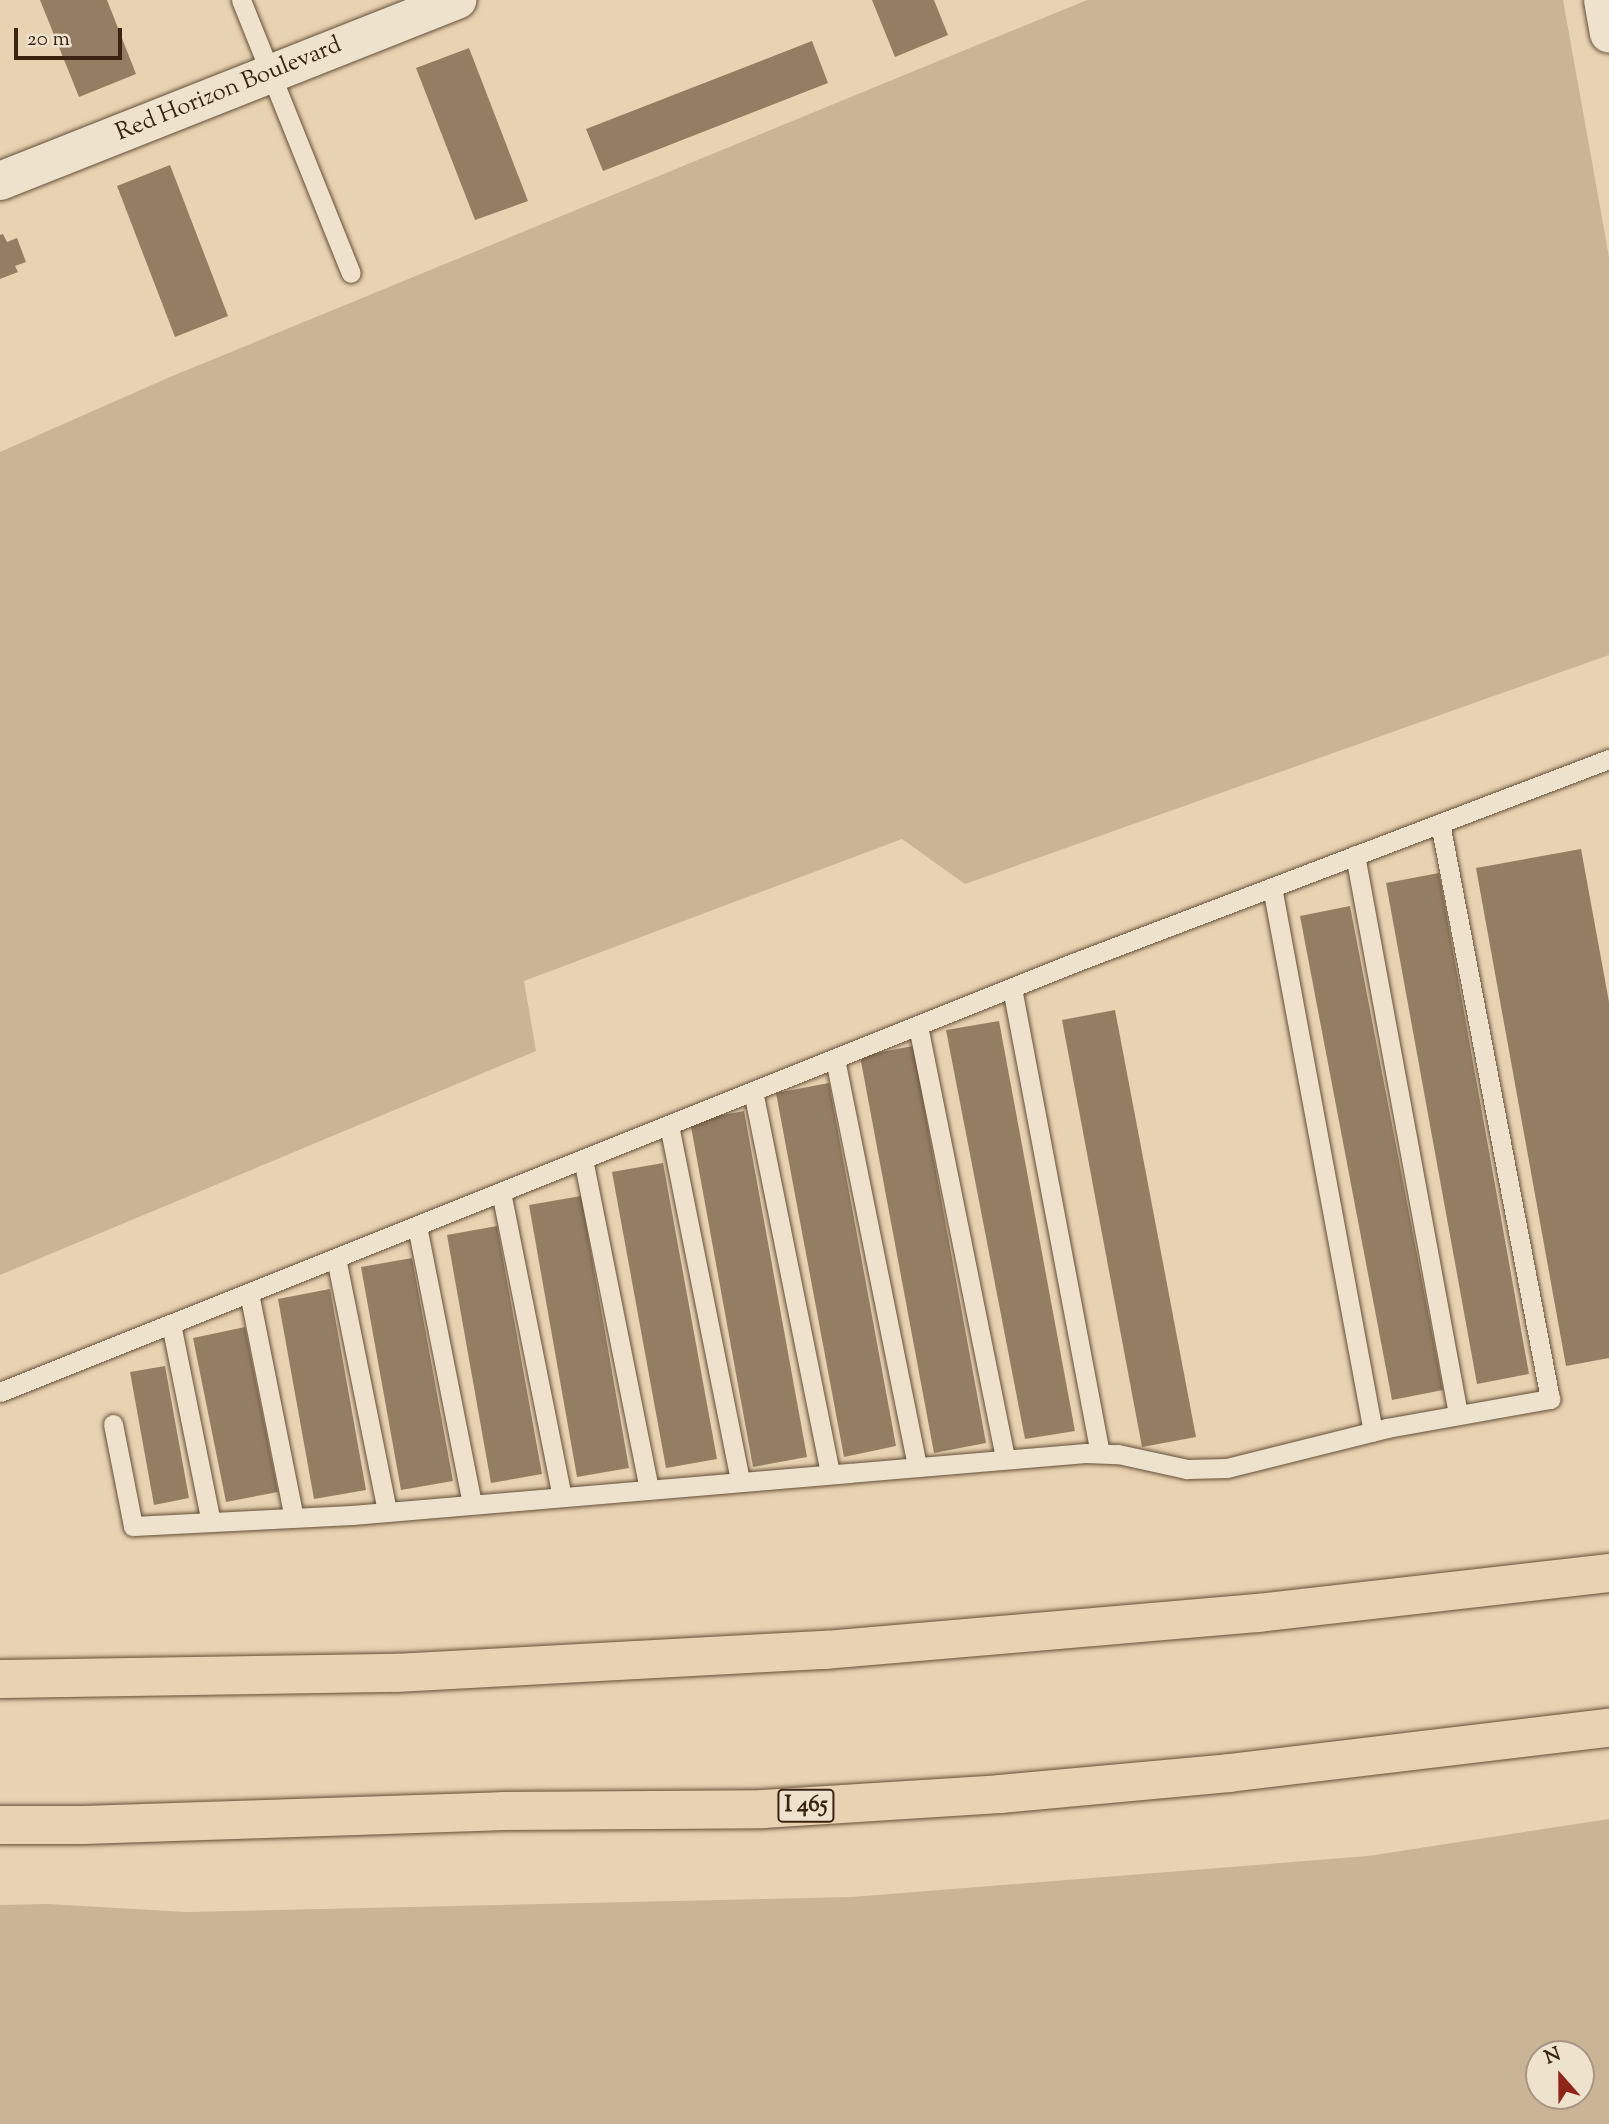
<!DOCTYPE html>
<html>
<head>
<meta charset="utf-8">
<style>
	body { margin:0 }
	#map { position:relative; width:1609px; height:2124px; overflow:hidden; background:#e7d2b2; font-family:"Sorts Mill Goudy",serif }
	div>[style] { position:absolute }
	[style*='--x'] { left:calc(var(--x)*1px); top:calc(var(--y)*1px); width:calc(var(--w)*1px); rotate:calc(var(--a)*1deg) }
	.green>* { inset:0; background:#c9b496 }
	.building>* { inset:0; background:#937e64 }
	.roads { filter:drop-shadow(0 0 2px #645038) drop-shadow(0 0 2px #645038) }
	.service>* { height:19px; margin:-9.5px; padding:0 9.5px; transform-origin:9.5px; border-radius:9.5px; background:#efe2cd }
	.minor>* { height:38px; margin:-19px; padding:0 19px; transform-origin:19px; border-radius:19px; background:#efe2cd }
	.secondary>* { height:38px; margin:-19px; padding:0 19px; transform-origin:19px; border-radius:19px; background:#efe2cd }
	.motorway>* { height:38px; margin:-19px; padding:0 19px; transform-origin:19px; border-radius:19px; background:#e7d2b2 }
	span { translate:-50% -50%; white-space:nowrap; text-align:center; line-height:1.15; -webkit-text-stroke:6px #efe2cd; paint-order:stroke }
	.shield-label span { padding:2px 5px; background:#efe2cd; border:2px solid; border-radius:5px; -webkit-text-stroke-width:0 }
	.shield-label { font-size:23px; color:#382410; font-weight:700 }
	.street-label { font-size:24px; color:#382410 }
	.north { position:absolute; left:1525px; top:2040px; width:70px; height:70px; box-sizing:border-box; background:#efe2cd; border:2px solid #a69681; border-radius:50%; rotate:339deg; font-size:19px; font-weight:700; line-height:28px; text-align:center; color:#382410 }
	.north::after { content:''; display:block; margin:auto; width:24px; height:32px; background:#8f2418; clip-path:polygon(50% 0,100% 100%,50% 72%,0 100%) }
	.scale { position:absolute; left:14px; top:28px; width:108px; height:32px; box-sizing:border-box; border:4px solid #382410; border-top:0; padding-left:9px; font-size:21px; line-height:24px; white-space:nowrap; color:#382410; -webkit-text-stroke:5px #efe2cd; paint-order:stroke }
</style>
</head>
<body>
<div id="map">
	<div class="green">
		<i style="clip-path:polygon(1087px 0,1563px 0,1609px 257px,1609px 655px,965px 884px,902px 839px,524px 981px,536px 1051px,0 1275px,0 452px,170px 377px)"></i>
		<i style="clip-path:polygon(evenodd,1609px 1819px,1609px 2124px,0 2124px,0 1905px,48px 1904px,186px 1912px,852px 1897px,1368px 1856px,1609px 1819px,1581px 2054px,1581px 2096px,1539px 2096px,1539px 2054px,1581px 2054px)"></i>
	</div>
	<div class="building">
		<i style="clip-path:polygon(40px 0,107px 0,136px 74px,79px 97px)"></i>
		<i style="clip-path:polygon(872px 0,934px 0,948px 35px,895px 57px)"></i>
		<i style="clip-path:polygon(812px 41px,828px 83px,603px 171px,586px 129px)"></i>
		<i style="clip-path:polygon(469px 48px,528px 201px,475px 220px,416px 68px)"></i>
		<i style="clip-path:polygon(170px 165px,228px 316px,175px 337px,117px 186px)"></i>
		<i style="clip-path:polygon(3px 234px,7px 242px,17px 238px,26px 262px,15px 266px,18px 272px,0 279px,0 235px)"></i>
		<i style="clip-path:polygon(1581px 849px,1609px 1002px,1609px 1358px,1566px 1366px,1476px 868px)"></i>
		<i style="clip-path:polygon(1439px 873px,1529px 1374px,1477px 1384px,1386px 883px)"></i>
		<i style="clip-path:polygon(1350px 906px,1443px 1390px,1392px 1400px,1300px 916px)"></i>
		<i style="clip-path:polygon(1115px 1010px,1196px 1437px,1142px 1447px,1062px 1020px)"></i>
		<i style="clip-path:polygon(999px 1021px,1075px 1431px,1025px 1439px,946px 1030px)"></i>
		<i style="clip-path:polygon(913px 1046px,986px 1443px,934px 1453px,860px 1056px)"></i>
		<i style="clip-path:polygon(829px 1083px,896px 1446px,844px 1457px,776px 1093px)"></i>
		<i style="clip-path:polygon(744px 1111px,807px 1457px,753px 1467px,690px 1121px)"></i>
		<i style="clip-path:polygon(663px 1163px,717px 1459px,666px 1468px,612px 1172px)"></i>
		<i style="clip-path:polygon(581px 1196px,629px 1468px,577px 1477px,529px 1205px)"></i>
		<i style="clip-path:polygon(497px 1226px,542px 1474px,491px 1483px,447px 1235px)"></i>
		<i style="clip-path:polygon(412px 1258px,453px 1481px,401px 1490px,361px 1267px)"></i>
		<i style="clip-path:polygon(330px 1289px,366px 1490px,314px 1499px,278px 1299px)"></i>
		<i style="clip-path:polygon(245px 1327px,278px 1492px,226px 1502px,193px 1338px)"></i>
		<i style="clip-path:polygon(165px 1366px,189px 1498px,154px 1505px,130px 1372px)"></i>
	</div>
	<div class="roads">
		<div class="service">
			<i style="--x:241;--y:0;--w:294;--a:68.1"></i>
			<i style="--x:1355;--y:855;--w:568;--a:79.56"></i>
			<i style="--x:1272;--y:887;--w:554;--a:79.5"></i>
			<i style="--x:1012;--y:988;--w:473;--a:79.3"></i>
			<i style="--x:918;--y:1026;--w:442;--a:78.6"></i>
			<i style="--x:835;--y:1059;--w:415;--a:78.6"></i>
			<i style="--x:753;--y:1091;--w:391;--a:78.6"></i>
			<i style="--x:669;--y:1125;--w:363;--a:78.7"></i>
			<i style="--x:583;--y:1159;--w:337;--a:78.7"></i>
			<i style="--x:501;--y:1192;--w:310;--a:78.7"></i>
			<i style="--x:417;--y:1226;--w:283;--a:78.8"></i>
			<i style="--x:336;--y:1258;--w:259;--a:78.6"></i>
			<i style="--x:249;--y:1293;--w:229;--a:78.7"></i>
			<i style="--x:171;--y:1324;--w:202;--a:78.6"></i>
			<i style="--x:0;--y:1392;--w:1156;--a:-21.79"></i>
			<i style="--x:1073;--y:963;--w:574;--a:-20.84"></i>
			<i style="--x:113;--y:1424;--w:104;--a:78.9"></i>
			<i style="--x:133;--y:1526;--w:219;--a:-2.9"></i>
			<i style="--x:352;--y:1515;--w:736;--a:-4.83"></i>
			<i style="--x:1085;--y:1453;--w:33;--a:2"></i>
			<i style="--x:1118;--y:1454;--w:71;--a:12.3"></i>
			<i style="--x:1187;--y:1469;--w:40;--a:-1.4"></i>
			<i style="--x:1227;--y:1468;--w:165;--a:-14"></i>
			<i style="--x:1387;--y:1428;--w:166;--a:-10.1"></i>
			<i style="--x:1550;--y:1399;--w:586;--a:-100.81"></i>
		</div>
		<div class="minor">
			<i style="--x:0;--y:181;--w:492;--a:-21.6"></i>
		</div>
		<div class="secondary">
			<i style="--x:1603;--y:0;--w:34;--a:80"></i>
		</div>
		<div class="motorway">
			<i style="--x:0;--y:1679;--w:396;--a:-0.9"></i>
			<i style="--x:396;--y:1673;--w:430;--a:-3.1"></i>
			<i style="--x:825;--y:1650;--w:435;--a:-4.9"></i>
			<i style="--x:1258;--y:1613;--w:353;--a:-6.5"></i>
			<i style="--x:0;--y:1825;--w:83;--a:0"></i>
			<i style="--x:83;--y:1825;--w:421;--a:-1.9"></i>
			<i style="--x:504;--y:1811;--w:259;--a:-0.4"></i>
			<i style="--x:763;--y:1809;--w:237;--a:-3.6"></i>
			<i style="--x:1000;--y:1794;--w:230;--a:-5.2"></i>
			<i style="--x:1229;--y:1773;--w:383;--a:-6.8"></i>
		</div>
	</div>
	<div class="shield-label">
		<span style="left:806px;top:1806px">I 465</span>
	</div>
	<div class="street-label">
		<span style="left:229px;top:90px;rotate:-22deg">Red Horizon Boulevard</span>
	</div>
	<div class="north">N</div>
	<div class="scale">20 m</div>
</div>
</body>
</html>
